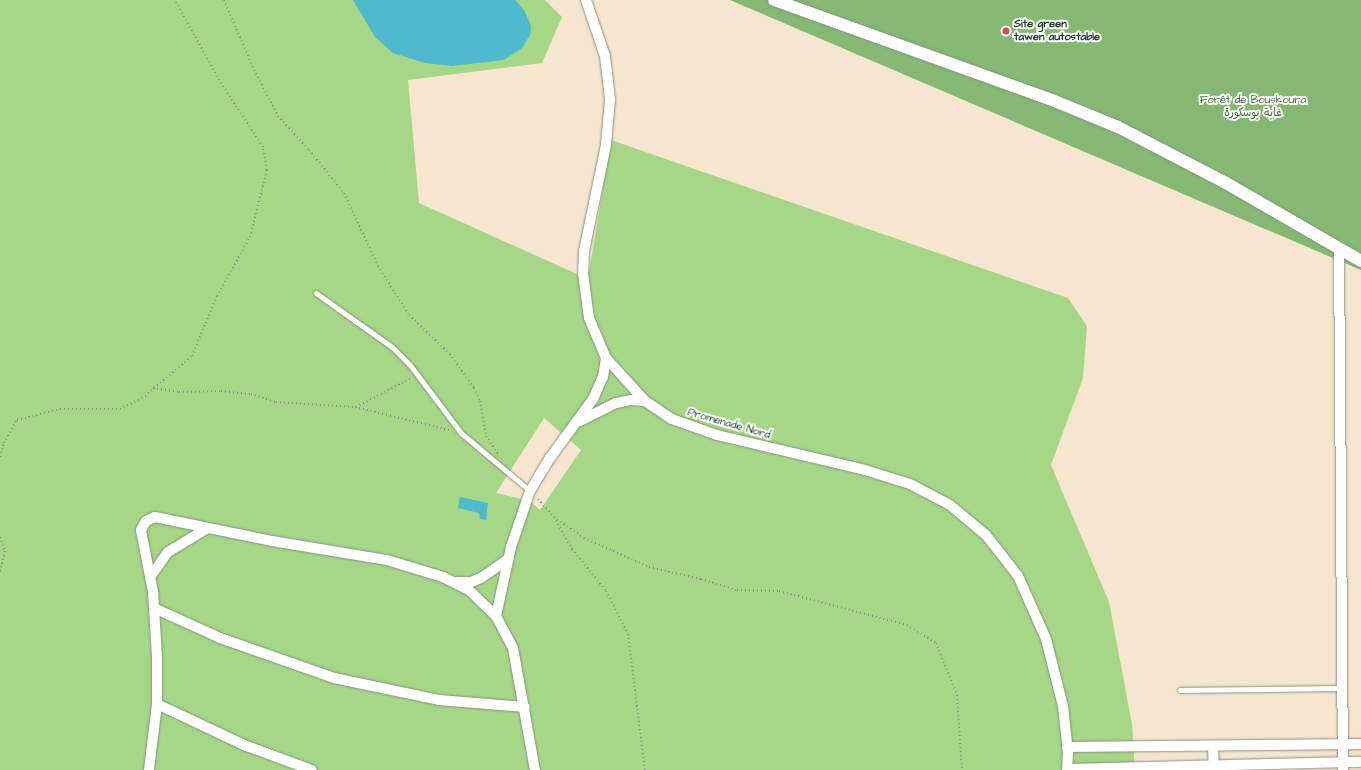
<!DOCTYPE html>
<html>
<head>
<meta charset="utf-8">
<style>
	body { margin:0 }
	#map { position:relative; width:1361px; height:770px; overflow:hidden; background:#f6e6d0; font-family:"Architects Daughter","Playpen Sans Arabic",sans-serif }
	div>[style] { position:absolute }
	[style*='--x'] { left:calc(var(--x)*1px); top:calc(var(--y)*1px); width:calc(var(--w)*1px); rotate:calc(var(--a)*1deg) }
	.green>* { inset:0; background:#a5d786 }
	.forest>* { inset:0; background:#84b873 }
	.water>* { inset:0; background:#4fb9cd }
	.path>* { height:2px; margin-top:-1px; transform-origin:0; background:repeating-linear-gradient(90deg,#8a9282 0 1px,transparent 0 4px) }
	.roads { filter:drop-shadow(0 0 1px #8a9282) drop-shadow(0 0 1px #8a9282) }
	.service>* { height:5px; margin:-2.5px; padding:0 2.5px; transform-origin:2.5px; border-radius:2.5px; background:#fff }
	.minor>* { height:10px; margin:-5px; padding:0 5px; transform-origin:5px; border-radius:5px; background:#fff }
	.tertiary>* { height:12px; margin:-6px; padding:0 6px; transform-origin:6px; border-radius:6px; background:#fff }
	.dots>* { width:11px; height:11px; translate:-50% -50%; box-sizing:border-box; border:2px solid #fdfcf7; border-radius:50% }
	span { translate:-50% -50%; white-space:nowrap; text-align:center; line-height:1.15; -webkit-text-stroke:4px #fdfcf7; paint-order:stroke }
	.poi-label { font-size:11px; color:#1f3d34; font-weight:700 }
	.left { translate:0 -50%; text-align:left }
	.park-label { font-size:11px; color:#406448 }
	.street-label { font-size:11px; color:#1f3d34 }
</style>
</head>
<body>
<div id="map">
	<div class="green">
		<i style="clip-path:polygon(evenodd,0 0,545px 0,562px 17px,542px 63px,408px 80px,419px 203px,588px 279px,611px 140px,1068px 298px,1087px 326px,1083px 378px,1051px 465px,1109px 602px,1132px 724px,1135px 770px,0 770px,0 0,544px 418px,581px 450px,540px 510px,530px 501px,496px 493px,544px 418px)"></i>
	</div>
	<div class="forest">
		<i style="clip-path:polygon(730px 0,1361px 0,1361px 270px)"></i>
	</div>
	<div class="water">
		<i style="clip-path:polygon(353px 0,515px 0,524px 10px,531px 26px,530px 35px,522px 48px,504px 60px,452px 66px,425px 63px,393px 53px,375px 37px)"></i>
		<i style="clip-path:polygon(460px 497px,488px 503px,486px 520px,480px 519px,479px 513px,458px 508px)"></i>
	</div>
	<div class="path">
		<i style="--x:224;--y:0;--w:76;--a:66.8"></i>
		<i style="--x:254;--y:70;--w:52;--a:62.4"></i>
		<i style="--x:278;--y:116;--w:46;--a:47.6"></i>
		<i style="--x:309;--y:150;--w:55;--a:50.9"></i>
		<i style="--x:344;--y:193;--w:81;--a:65"></i>
		<i style="--x:378;--y:266;--w:58;--a:57.7"></i>
		<i style="--x:409;--y:315;--w:57;--a:43.6"></i>
		<i style="--x:450;--y:354;--w:42;--a:54.8"></i>
		<i style="--x:474;--y:388;--w:14;--a:65"></i>
		<i style="--x:480;--y:401;--w:36;--a:80"></i>
		<i style="--x:486;--y:436;--w:23;--a:56"></i>
		<i style="--x:153;--y:388;--w:26;--a:9"></i>
		<i style="--x:179;--y:392;--w:42;--a:-1.4"></i>
		<i style="--x:221;--y:391;--w:30;--a:6"></i>
		<i style="--x:251;--y:394;--w:26;--a:18"></i>
		<i style="--x:276;--y:402;--w:79;--a:3.6"></i>
		<i style="--x:355;--y:407;--w:97;--a:13.7"></i>
		<i style="--x:356;--y:407;--w:62;--a:-27.8"></i>
		<i style="--x:0;--y:457;--w:15;--a:-74"></i>
		<i style="--x:4;--y:443;--w:26;--a:-61"></i>
		<i style="--x:17;--y:420;--w:44;--a:-14.3"></i>
		<i style="--x:60;--y:409;--w:60;--a:0"></i>
		<i style="--x:120;--y:409;--w:28;--a:-27"></i>
		<i style="--x:145;--y:396;--w:62;--a:-40.4"></i>
		<i style="--x:192;--y:356;--w:65;--a:-67.4"></i>
		<i style="--x:217;--y:296;--w:68;--a:-60.8"></i>
		<i style="--x:250;--y:237;--w:69;--a:-75.8"></i>
		<i style="--x:267;--y:170;--w:23;--a:-100"></i>
		<i style="--x:263;--y:147;--w:80;--a:-123.3"></i>
		<i style="--x:219;--y:80;--w:91;--a:-118.8"></i>
		<i style="--x:538;--y:499;--w:24;--a:48"></i>
		<i style="--x:554;--y:517;--w:37;--a:61"></i>
		<i style="--x:572;--y:549;--w:54;--a:51"></i>
		<i style="--x:606;--y:591;--w:48;--a:62.9"></i>
		<i style="--x:628;--y:634;--w:137;--a:82.9"></i>
		<i style="--x:554;--y:517;--w:37;--a:35"></i>
		<i style="--x:584;--y:538;--w:71;--a:24"></i>
		<i style="--x:649;--y:567;--w:53;--a:13"></i>
		<i style="--x:701;--y:579;--w:38;--a:17"></i>
		<i style="--x:737;--y:590;--w:42;--a:1.4"></i>
		<i style="--x:779;--y:591;--w:132;--a:14.9"></i>
		<i style="--x:907;--y:625;--w:34;--a:32"></i>
		<i style="--x:936;--y:643;--w:56;--a:68"></i>
		<i style="--x:957;--y:695;--w:75;--a:86.2"></i>
		<i style="--x:0;--y:537;--w:15;--a:70"></i>
		<i style="--x:5;--y:551;--w:21;--a:104"></i>
	</div>
	<div class="roads">
		<div class="service">
			<i style="--x:316;--y:293;--w:93;--a:35.4"></i>
			<i style="--x:392;--y:347;--w:25;--a:45"></i>
			<i style="--x:410;--y:365;--w:85;--a:53.1"></i>
			<i style="--x:461;--y:433;--w:90;--a:40"></i>
			<i style="--x:1180;--y:690;--w:163;--a:-0.7"></i>
		</div>
		<div class="minor">
			<i style="--x:586;--y:0;--w:59;--a:71.3"></i>
			<i style="--x:605;--y:56;--w:43;--a:83.4"></i>
			<i style="--x:610;--y:99;--w:46;--a:95"></i>
			<i style="--x:606;--y:145;--w:108;--a:101.7"></i>
			<i style="--x:584;--y:251;--w:23;--a:92"></i>
			<i style="--x:583;--y:274;--w:44;--a:82.2"></i>
			<i style="--x:589;--y:318;--w:43;--a:67"></i>
			<i style="--x:606;--y:358;--w:58;--a:47.8"></i>
			<i style="--x:645;--y:401;--w:32;--a:34"></i>
			<i style="--x:672;--y:419;--w:48;--a:19.6"></i>
			<i style="--x:717;--y:435;--w:152;--a:13.3"></i>
			<i style="--x:865;--y:470;--w:47;--a:17.3"></i>
			<i style="--x:910;--y:484;--w:45;--a:27.7"></i>
			<i style="--x:950;--y:505;--w:47;--a:39.8"></i>
			<i style="--x:986;--y:535;--w:52;--a:52"></i>
			<i style="--x:1018;--y:576;--w:69;--a:66"></i>
			<i style="--x:1046;--y:639;--w:69;--a:75.8"></i>
			<i style="--x:1063;--y:706;--w:47;--a:83.9"></i>
			<i style="--x:1068;--y:753;--w:17;--a:93"></i>
			<i style="--x:1339;--y:249;--w:521;--a:89.56"></i>
			<i style="--x:580;--y:421;--w:40;--a:-26.6"></i>
			<i style="--x:616;--y:403;--w:16;--a:-11"></i>
			<i style="--x:632;--y:400;--w:13;--a:4"></i>
			<i style="--x:151;--y:576;--w:29;--a:-55"></i>
			<i style="--x:168;--y:552;--w:44;--a:-31.2"></i>
			<i style="--x:457;--y:582;--w:14;--a:0"></i>
			<i style="--x:471;--y:582;--w:11;--a:-22"></i>
			<i style="--x:481;--y:578;--w:33;--a:-35"></i>
			<i style="--x:154;--y:608;--w:72;--a:24.4"></i>
			<i style="--x:220;--y:638;--w:121;--a:19.3"></i>
			<i style="--x:334;--y:678;--w:107;--a:11.8"></i>
			<i style="--x:439;--y:700;--w:86;--a:4.7"></i>
			<i style="--x:496;--y:616;--w:71;--a:-77.7"></i>
			<i style="--x:511;--y:547;--w:59;--a:-71.3"></i>
			<i style="--x:530;--y:491;--w:39;--a:-59"></i>
			<i style="--x:550;--y:458;--w:73;--a:-53.9"></i>
			<i style="--x:593;--y:399;--w:24;--a:-66"></i>
			<i style="--x:603;--y:377;--w:19;--a:-81"></i>
			<i style="--x:157;--y:704;--w:96;--a:25.2"></i>
			<i style="--x:244;--y:745;--w:72;--a:20.2"></i>
			<i style="--x:1213;--y:746;--w:24;--a:88"></i>
			<i style="--x:1067;--y:747;--w:294;--a:-0.6"></i>
			<i style="--x:1068;--y:769;--w:293;--a:-1.4"></i>
			<i style="--x:149;--y:770;--w:66;--a:-83.1"></i>
			<i style="--x:157;--y:704;--w:47;--a:-90"></i>
			<i style="--x:157;--y:657;--w:65;--a:-93.5"></i>
			<i style="--x:153;--y:592;--w:63;--a:-101"></i>
			<i style="--x:141;--y:530;--w:10;--a:-61"></i>
			<i style="--x:146;--y:521;--w:10;--a:-24"></i>
			<i style="--x:155;--y:517;--w:119;--a:11.6"></i>
			<i style="--x:272;--y:541;--w:117;--a:9.4"></i>
			<i style="--x:387;--y:560;--w:59;--a:16.9"></i>
			<i style="--x:443;--y:577;--w:29;--a:27"></i>
			<i style="--x:469;--y:590;--w:37;--a:44"></i>
			<i style="--x:496;--y:616;--w:36;--a:62"></i>
			<i style="--x:513;--y:648;--w:124;--a:79.8"></i>
		</div>
		<div class="tertiary">
			<i style="--x:774;--y:0;--w:295;--a:19.8"></i>
			<i style="--x:1052;--y:100;--w:71;--a:22.2"></i>
			<i style="--x:1118;--y:127;--w:122;--a:27.4"></i>
			<i style="--x:1226;--y:183;--w:156;--a:30"></i>
		</div>
	</div>
	<div class="dots">
		<i style="left:1006px;top:31px;background:#d1495b"></i>
	</div>
	<div class="poi-label">
		<span class="left" style="left:1014px;top:31px">Site green<br>tawen autostable</span>
	</div>
	<div class="park-label">
		<span style="left:1253px;top:107px">Forêt de Bouskoura<br>غابة بوسكورة</span>
	</div>
	<div class="street-label">
		<span style="left:729px;top:424px;rotate:16deg">Promenade Nord</span>
	</div>
</div>
</body>
</html>
